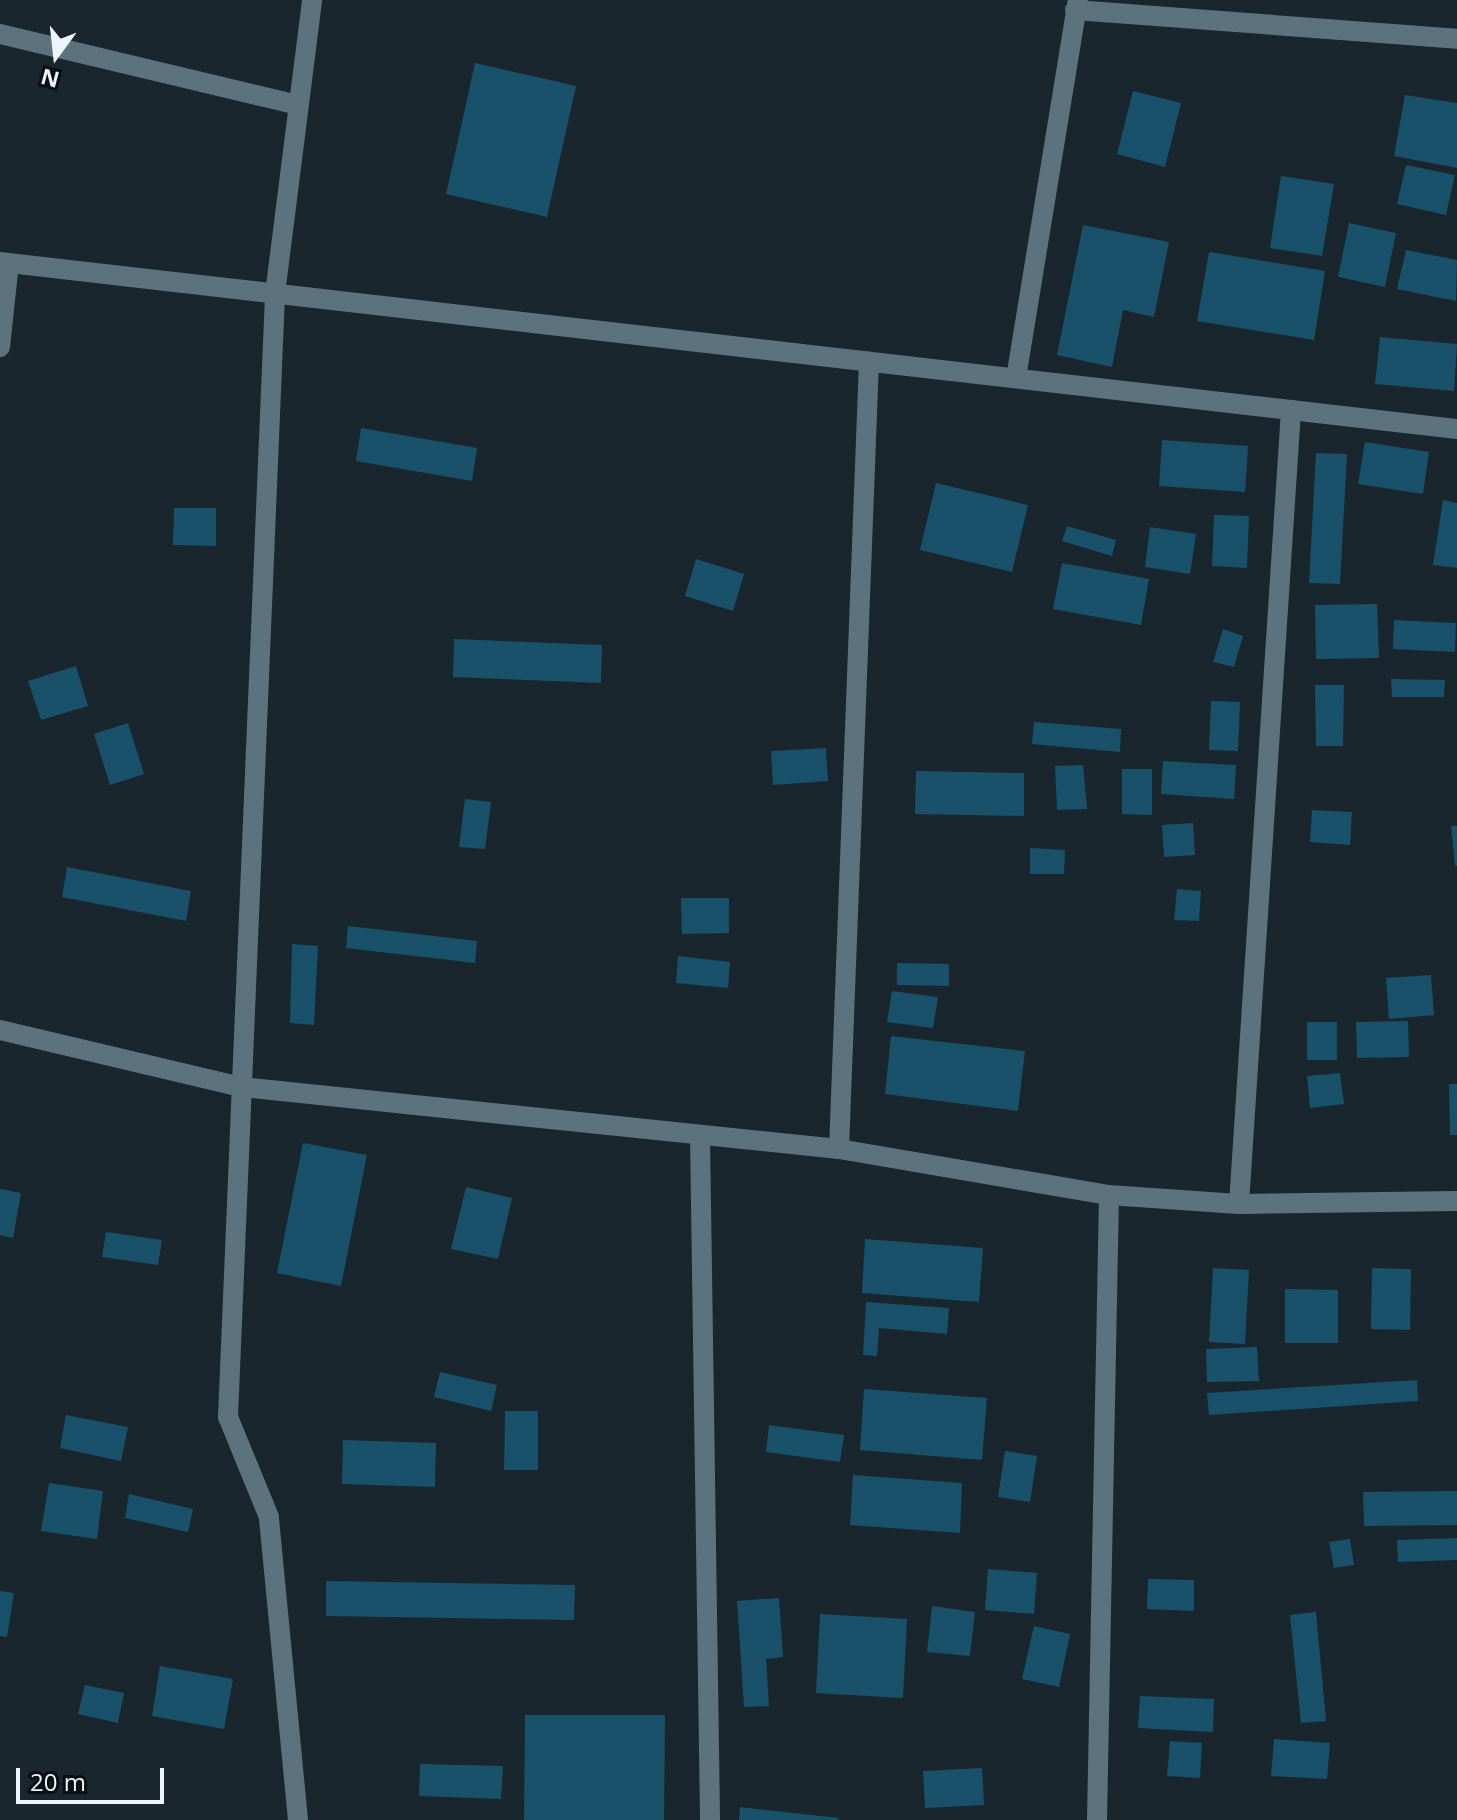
<!DOCTYPE html>
<html>
<head>
<meta charset="utf-8">
<style>
	body { margin:0 }
	#map { position:relative; width:1457px; height:1820px; overflow:hidden; background:#19262d; font-family:"Open Sans",sans-serif }
	div>[style] { position:absolute }
	[style*='--x'] { left:calc(var(--x)*1px); top:calc(var(--y)*1px); width:calc(var(--w)*1px); rotate:calc(var(--a)*1deg) }
	.building>* { inset:0; background:#1a516a }
	.minor>* { height:20px; margin:-10px; padding:0 10px; transform-origin:10px; border-radius:10px; background:#5c727d }
	span { translate:-50% -50%; white-space:nowrap; text-align:center; line-height:1.15; -webkit-text-stroke:6px #090e11; paint-order:stroke }
	.north { position:absolute; left:16px; top:16px; width:80px; height:80px; -webkit-text-stroke:6px #090e11; paint-order:stroke; rotate:195deg; font-size:22px; font-weight:700; line-height:32px; text-align:center; color:#ecf5f9 }
	.north::after { content:''; display:block; margin:auto; width:28px; height:36px; background:#ecf5f9; clip-path:polygon(50% 0,100% 100%,50% 72%,0 100%) }
	.scale { position:absolute; left:16px; top:1768px; width:148px; height:36px; box-sizing:border-box; border:4px solid #ecf5f9; border-top:0; padding-left:10px; font-size:24px; line-height:28px; white-space:nowrap; color:#ecf5f9; -webkit-text-stroke:6px #090e11; paint-order:stroke }
</style>
</head>
<body>
<div id="map">
	<div class="building">
		<i style="clip-path:polygon(475px 63px,576px 86px,547px 217px,446px 194px)"></i>
		<i style="clip-path:polygon(1133px 91px,1181px 103px,1165px 167px,1117px 154px)"></i>
		<i style="clip-path:polygon(1405px 95px,1457px 103px,1457px 168px,1394px 156px)"></i>
		<i style="clip-path:polygon(1406px 165px,1455px 175px,1446px 215px,1397px 204px)"></i>
		<i style="clip-path:polygon(1281px 176px,1334px 184px,1322px 256px,1270px 248px)"></i>
		<i style="clip-path:polygon(1349px 223px,1396px 233px,1385px 287px,1338px 277px)"></i>
		<i style="clip-path:polygon(1083px 225px,1169px 242px,1154px 317px,1123px 310px,1112px 367px,1057px 355px)"></i>
		<i style="clip-path:polygon(1406px 250px,1457px 260px,1456px 301px,1397px 289px)"></i>
		<i style="clip-path:polygon(1209px 252px,1325px 271px,1314px 340px,1197px 321px)"></i>
		<i style="clip-path:polygon(1380px 337px,1457px 344px,1454px 391px,1375px 384px)"></i>
		<i style="clip-path:polygon(361px 428px,477px 448px,472px 481px,356px 461px)"></i>
		<i style="clip-path:polygon(1162px 440px,1248px 446px,1245px 492px,1159px 486px)"></i>
		<i style="clip-path:polygon(1365px 442px,1429px 452px,1423px 494px,1358px 484px)"></i>
		<i style="clip-path:polygon(1316px 453px,1347px 454px,1340px 584px,1309px 583px)"></i>
		<i style="clip-path:polygon(936px 483px,1028px 505px,1012px 572px,920px 550px)"></i>
		<i style="clip-path:polygon(1443px 500px,1457px 503px,1457px 568px,1433px 565px)"></i>
		<i style="clip-path:polygon(174px 508px,216px 508px,216px 546px,173px 545px)"></i>
		<i style="clip-path:polygon(1214px 515px,1249px 516px,1247px 568px,1212px 566px)"></i>
		<i style="clip-path:polygon(1067px 526px,1116px 540px,1112px 556px,1062px 541px)"></i>
		<i style="clip-path:polygon(1150px 527px,1196px 534px,1190px 574px,1145px 567px)"></i>
		<i style="clip-path:polygon(696px 559px,744px 574px,733px 611px,685px 596px)"></i>
		<i style="clip-path:polygon(1062px 563px,1149px 579px,1141px 625px,1053px 609px)"></i>
		<i style="clip-path:polygon(1377px 604px,1379px 658px,1316px 659px,1315px 605px)"></i>
		<i style="clip-path:polygon(1394px 620px,1456px 623px,1455px 652px,1393px 649px)"></i>
		<i style="clip-path:polygon(1223px 629px,1243px 636px,1234px 667px,1213px 662px)"></i>
		<i style="clip-path:polygon(454px 639px,602px 645px,601px 683px,453px 677px)"></i>
		<i style="clip-path:polygon(76px 666px,88px 706px,41px 720px,28px 681px)"></i>
		<i style="clip-path:polygon(1391px 679px,1445px 680px,1444px 697px,1392px 697px)"></i>
		<i style="clip-path:polygon(1315px 685px,1344px 685px,1343px 746px,1316px 746px)"></i>
		<i style="clip-path:polygon(1211px 701px,1240px 702px,1238px 751px,1209px 750px)"></i>
		<i style="clip-path:polygon(1034px 722px,1121px 729px,1120px 752px,1032px 744px)"></i>
		<i style="clip-path:polygon(128px 723px,144px 774px,110px 785px,94px 734px)"></i>
		<i style="clip-path:polygon(826px 748px,828px 781px,773px 785px,771px 751px)"></i>
		<i style="clip-path:polygon(1163px 761px,1236px 765px,1234px 799px,1161px 794px)"></i>
		<i style="clip-path:polygon(1083px 765px,1087px 809px,1057px 810px,1055px 766px)"></i>
		<i style="clip-path:polygon(1122px 769px,1152px 769px,1152px 815px,1122px 814px)"></i>
		<i style="clip-path:polygon(916px 771px,1024px 773px,1024px 816px,915px 814px)"></i>
		<i style="clip-path:polygon(465px 799px,491px 802px,485px 849px,459px 847px)"></i>
		<i style="clip-path:polygon(1312px 810px,1352px 812px,1350px 845px,1310px 842px)"></i>
		<i style="clip-path:polygon(1193px 823px,1195px 855px,1164px 857px,1162px 825px)"></i>
		<i style="clip-path:polygon(1451px 826px,1457px 826px,1457px 866px,1455px 866px)"></i>
		<i style="clip-path:polygon(1030px 848px,1065px 850px,1064px 874px,1030px 874px)"></i>
		<i style="clip-path:polygon(67px 867px,191px 891px,186px 921px,62px 897px)"></i>
		<i style="clip-path:polygon(1177px 889px,1201px 891px,1199px 921px,1174px 920px)"></i>
		<i style="clip-path:polygon(681px 898px,729px 898px,729px 933px,682px 934px)"></i>
		<i style="clip-path:polygon(348px 926px,477px 941px,475px 963px,346px 948px)"></i>
		<i style="clip-path:polygon(292px 944px,318px 946px,314px 1025px,290px 1023px)"></i>
		<i style="clip-path:polygon(678px 956px,730px 962px,728px 988px,676px 983px)"></i>
		<i style="clip-path:polygon(897px 963px,949px 964px,949px 986px,897px 985px)"></i>
		<i style="clip-path:polygon(1431px 975px,1434px 1015px,1389px 1019px,1386px 978px)"></i>
		<i style="clip-path:polygon(892px 991px,938px 997px,933px 1028px,887px 1022px)"></i>
		<i style="clip-path:polygon(1408px 1021px,1409px 1057px,1357px 1058px,1356px 1022px)"></i>
		<i style="clip-path:polygon(1307px 1022px,1337px 1022px,1337px 1060px,1307px 1060px)"></i>
		<i style="clip-path:polygon(891px 1036px,1025px 1051px,1018px 1111px,885px 1094px)"></i>
		<i style="clip-path:polygon(1340px 1073px,1344px 1104px,1310px 1108px,1307px 1076px)"></i>
		<i style="clip-path:polygon(1449px 1084px,1457px 1084px,1457px 1135px,1450px 1135px)"></i>
		<i style="clip-path:polygon(303px 1143px,367px 1155px,341px 1286px,277px 1273px)"></i>
		<i style="clip-path:polygon(466px 1187px,512px 1198px,498px 1259px,451px 1249px)"></i>
		<i style="clip-path:polygon(0 1189px,21px 1193px,13px 1238px,0 1235px)"></i>
		<i style="clip-path:polygon(106px 1232px,162px 1240px,158px 1265px,102px 1257px)"></i>
		<i style="clip-path:polygon(865px 1239px,983px 1248px,979px 1302px,862px 1293px)"></i>
		<i style="clip-path:polygon(1213px 1268px,1249px 1270px,1245px 1344px,1209px 1342px)"></i>
		<i style="clip-path:polygon(1372px 1268px,1411px 1269px,1410px 1330px,1371px 1329px)"></i>
		<i style="clip-path:polygon(1285px 1289px,1338px 1290px,1338px 1343px,1285px 1343px)"></i>
		<i style="clip-path:polygon(866px 1302px,949px 1308px,947px 1334px,879px 1328px,877px 1356px,863px 1355px)"></i>
		<i style="clip-path:polygon(1257px 1347px,1259px 1381px,1207px 1382px,1206px 1349px)"></i>
		<i style="clip-path:polygon(440px 1372px,497px 1385px,491px 1411px,434px 1397px)"></i>
		<i style="clip-path:polygon(1417px 1380px,1418px 1401px,1209px 1415px,1207px 1393px)"></i>
		<i style="clip-path:polygon(864px 1389px,987px 1398px,982px 1460px,860px 1450px)"></i>
		<i style="clip-path:polygon(505px 1411px,538px 1411px,538px 1470px,504px 1470px)"></i>
		<i style="clip-path:polygon(66px 1415px,128px 1427px,121px 1461px,60px 1448px)"></i>
		<i style="clip-path:polygon(769px 1425px,844px 1435px,840px 1462px,766px 1452px)"></i>
		<i style="clip-path:polygon(343px 1440px,436px 1443px,435px 1487px,342px 1484px)"></i>
		<i style="clip-path:polygon(1005px 1451px,1037px 1456px,1030px 1502px,998px 1497px)"></i>
		<i style="clip-path:polygon(853px 1475px,962px 1483px,960px 1533px,850px 1525px)"></i>
		<i style="clip-path:polygon(49px 1483px,103px 1491px,97px 1539px,41px 1531px)"></i>
		<i style="clip-path:polygon(1457px 1491px,1457px 1525px,1364px 1526px,1363px 1492px)"></i>
		<i style="clip-path:polygon(129px 1494px,193px 1509px,188px 1532px,125px 1518px)"></i>
		<i style="clip-path:polygon(1457px 1538px,1457px 1560px,1398px 1562px,1397px 1540px)"></i>
		<i style="clip-path:polygon(1350px 1539px,1354px 1565px,1334px 1568px,1329px 1542px)"></i>
		<i style="clip-path:polygon(988px 1569px,1037px 1573px,1034px 1614px,985px 1610px)"></i>
		<i style="clip-path:polygon(1148px 1579px,1194px 1580px,1194px 1611px,1147px 1609px)"></i>
		<i style="clip-path:polygon(326px 1581px,575px 1585px,574px 1620px,326px 1616px)"></i>
		<i style="clip-path:polygon(0 1591px,14px 1593px,7px 1637px,0 1636px)"></i>
		<i style="clip-path:polygon(779px 1598px,783px 1657px,766px 1659px,769px 1706px,744px 1707px,737px 1601px)"></i>
		<i style="clip-path:polygon(932px 1606px,975px 1612px,970px 1656px,927px 1652px)"></i>
		<i style="clip-path:polygon(1316px 1612px,1326px 1721px,1301px 1723px,1290px 1615px)"></i>
		<i style="clip-path:polygon(820px 1614px,907px 1619px,903px 1698px,816px 1693px)"></i>
		<i style="clip-path:polygon(1034px 1626px,1070px 1634px,1059px 1687px,1022px 1679px)"></i>
		<i style="clip-path:polygon(160px 1666px,233px 1679px,224px 1729px,152px 1716px)"></i>
		<i style="clip-path:polygon(85px 1685px,124px 1693px,118px 1723px,78px 1714px)"></i>
		<i style="clip-path:polygon(1140px 1696px,1214px 1699px,1213px 1732px,1138px 1728px)"></i>
		<i style="clip-path:polygon(525px 1715px,665px 1715px,664px 1820px,524px 1820px)"></i>
		<i style="clip-path:polygon(1274px 1739px,1330px 1743px,1327px 1779px,1271px 1776px)"></i>
		<i style="clip-path:polygon(1170px 1741px,1202px 1743px,1200px 1778px,1167px 1776px)"></i>
		<i style="clip-path:polygon(420px 1764px,503px 1766px,501px 1799px,419px 1796px)"></i>
		<i style="clip-path:polygon(982px 1768px,984px 1805px,925px 1808px,923px 1771px)"></i>
		<i style="clip-path:polygon(740px 1807px,839px 1818px,838px 1820px,739px 1820px)"></i>
	</div>
	<div class="minor">
		<i style="--x:1075;--y:10;--w:383;--a:4.3"></i>
		<i style="--x:0;--y:34;--w:307;--a:13.4"></i>
		<i style="--x:0;--y:262;--w:1467;--a:6.54"></i>
		<i style="--x:0;--y:347;--w:84;--a:-83.9"></i>
		<i style="--x:1016;--y:378;--w:383;--a:-80.7"></i>
		<i style="--x:0;--y:1030;--w:249;--a:13.3"></i>
		<i style="--x:242;--y:1087;--w:600;--a:5.93"></i>
		<i style="--x:839;--y:1149;--w:274;--a:9.7"></i>
		<i style="--x:1109;--y:1195;--w:130;--a:4"></i>
		<i style="--x:1239;--y:1204;--w:218;--a:-0.8"></i>
		<i style="--x:700;--y:1135;--w:685;--a:89.16"></i>
		<i style="--x:839;--y:1149;--w:788;--a:-87.82"></i>
		<i style="--x:1239;--y:1204;--w:796;--a:-86.25"></i>
		<i style="--x:298;--y:1820;--w:304;--a:-95.5"></i>
		<i style="--x:269;--y:1517;--w:108;--a:-112.3"></i>
		<i style="--x:228;--y:1417;--w:1124;--a:-87.6"></i>
		<i style="--x:275;--y:294;--w:296;--a:-82.8"></i>
		<i style="--x:1097;--y:1820;--w:625;--a:-88.9"></i>
	</div>
	<div class="north">N</div>
	<div class="scale">20 m</div>
</div>
</body>
</html>
